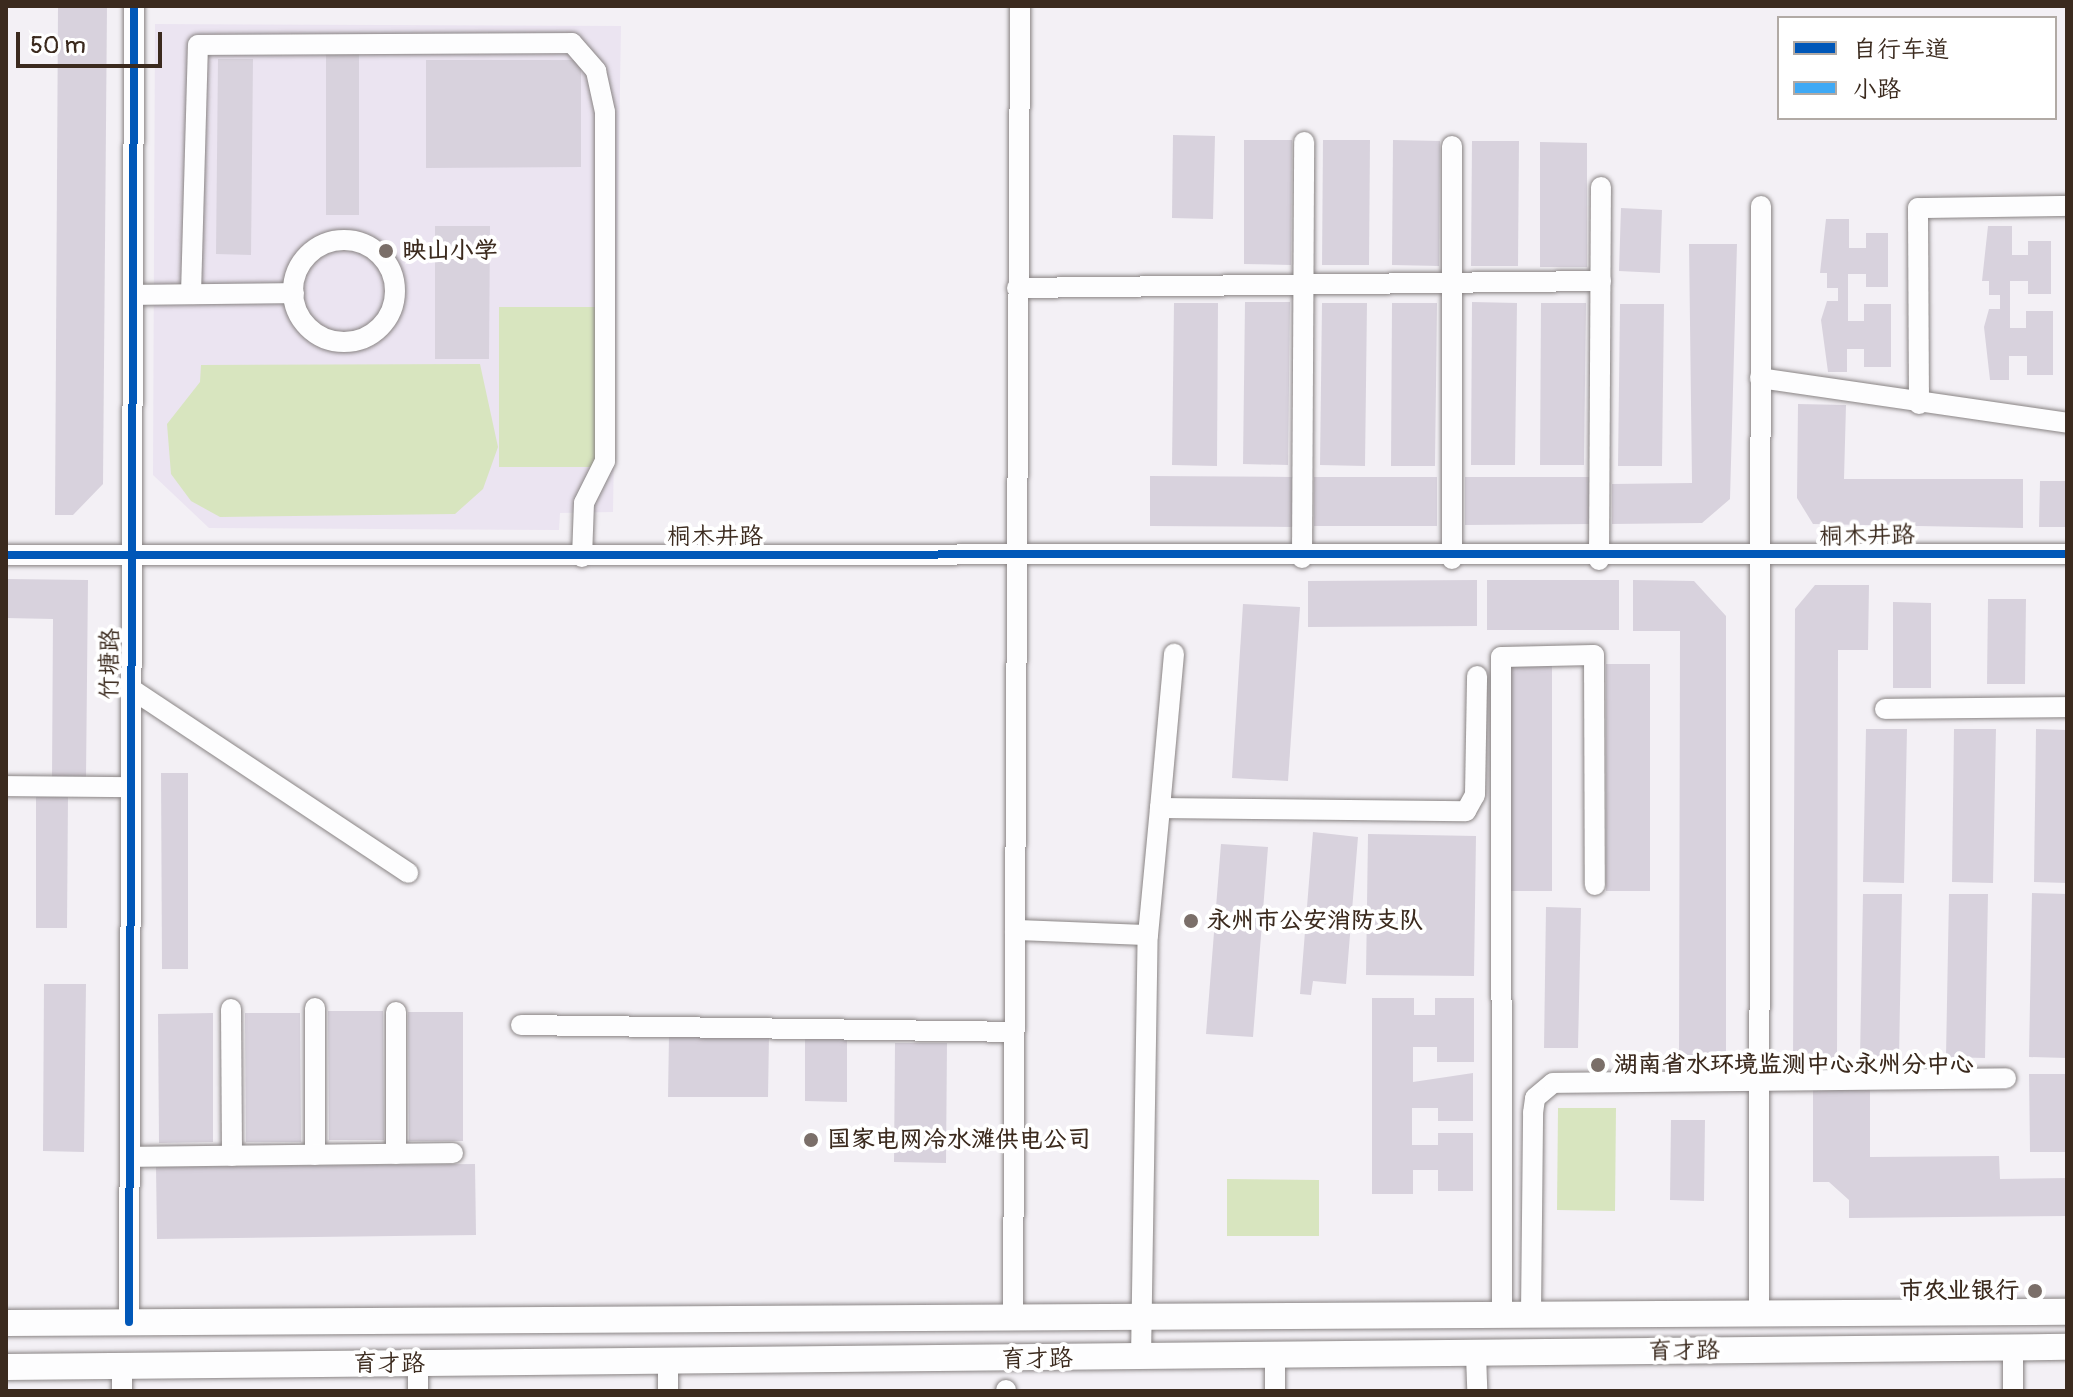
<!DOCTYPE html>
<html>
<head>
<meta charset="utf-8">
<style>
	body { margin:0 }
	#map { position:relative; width:2073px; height:1397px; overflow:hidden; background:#f3f0f5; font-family:Pangolin,"LXGW WenKai TC",sans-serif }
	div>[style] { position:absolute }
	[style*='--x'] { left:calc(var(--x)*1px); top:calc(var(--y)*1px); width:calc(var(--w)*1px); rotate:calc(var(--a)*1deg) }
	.built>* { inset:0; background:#ebe4f1 }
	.green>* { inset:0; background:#d8e5bf }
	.building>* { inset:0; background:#d8d2dd }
	.roads { filter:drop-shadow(0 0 2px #898484) drop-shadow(0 0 2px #898484) }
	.minor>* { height:20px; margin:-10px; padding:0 10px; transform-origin:10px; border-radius:10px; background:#fdfdfe }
	.minor>.ring { margin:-10px; padding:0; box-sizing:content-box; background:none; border:20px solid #fdfdfe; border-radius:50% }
	.major>* { height:26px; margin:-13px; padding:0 13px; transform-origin:13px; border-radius:13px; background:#fdfdfe }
	.quiet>* { height:6px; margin-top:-3px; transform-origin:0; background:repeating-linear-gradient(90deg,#3fa9f5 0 12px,transparent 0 18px) }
	.cycleway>* { height:8px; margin:-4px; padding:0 4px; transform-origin:4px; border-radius:4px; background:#0057b8 }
	.dots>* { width:22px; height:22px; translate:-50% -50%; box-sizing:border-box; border:4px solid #fff; border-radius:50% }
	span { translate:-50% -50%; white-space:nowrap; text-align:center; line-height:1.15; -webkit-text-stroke:8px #fff; paint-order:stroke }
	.poi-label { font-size:24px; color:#3b2a1e; font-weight:700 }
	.left { translate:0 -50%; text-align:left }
	.right { translate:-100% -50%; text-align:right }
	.street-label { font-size:24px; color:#3b2a1e }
	.frame { position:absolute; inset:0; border:8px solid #3b2a1e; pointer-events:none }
	.legend { position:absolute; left:1777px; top:16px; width:280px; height:104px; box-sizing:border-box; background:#fff; border:2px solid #b1aaa5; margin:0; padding:10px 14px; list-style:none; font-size:24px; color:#3b2a1e }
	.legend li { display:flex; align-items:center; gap:16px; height:40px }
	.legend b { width:40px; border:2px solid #b1aaa5 }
	.scale { position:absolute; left:16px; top:32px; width:146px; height:36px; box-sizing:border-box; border:4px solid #3b2a1e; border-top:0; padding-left:10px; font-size:24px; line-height:28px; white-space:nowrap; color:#3b2a1e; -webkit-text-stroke:6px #fff; paint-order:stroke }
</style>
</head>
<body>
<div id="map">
	<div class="built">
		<i style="clip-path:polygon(155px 24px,621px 26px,613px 512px,560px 513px,559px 530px,209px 528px,153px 475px)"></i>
	</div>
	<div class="green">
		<i style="clip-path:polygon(499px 307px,596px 307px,596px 467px,499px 467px)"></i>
		<i style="clip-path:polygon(480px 364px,498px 447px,483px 489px,455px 514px,220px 517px,191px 501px,171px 474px,167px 424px,200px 382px,201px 365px)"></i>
		<i style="clip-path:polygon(1558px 1108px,1616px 1108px,1615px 1211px,1557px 1210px)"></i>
		<i style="clip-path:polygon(1227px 1179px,1319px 1180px,1319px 1236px,1227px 1236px)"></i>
	</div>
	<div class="building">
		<i style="clip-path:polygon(58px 6px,107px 6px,103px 484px,73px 515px,55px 515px)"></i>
		<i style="clip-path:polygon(326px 51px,359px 51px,359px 215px,326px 215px)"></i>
		<i style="clip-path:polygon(218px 59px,253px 59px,251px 255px,216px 254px)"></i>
		<i style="clip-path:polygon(426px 60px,581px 60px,581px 167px,426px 168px)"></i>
		<i style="clip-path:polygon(1173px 135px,1215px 136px,1213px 219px,1172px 218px)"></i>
		<i style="clip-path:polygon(1244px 140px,1292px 140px,1291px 265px,1244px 264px)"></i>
		<i style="clip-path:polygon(1323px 140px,1370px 140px,1369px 265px,1322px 265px)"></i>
		<i style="clip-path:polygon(1393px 140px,1440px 141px,1439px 266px,1392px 265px)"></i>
		<i style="clip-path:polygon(1472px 141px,1519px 141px,1518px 266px,1471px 266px)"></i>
		<i style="clip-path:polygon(1540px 142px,1587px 143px,1587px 267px,1540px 267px)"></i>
		<i style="clip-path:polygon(1621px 208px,1662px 210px,1660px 273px,1619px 271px)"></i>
		<i style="clip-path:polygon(1826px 219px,1849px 219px,1849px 248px,1866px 248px,1866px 233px,1888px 233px,1888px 287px,1866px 287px,1866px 274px,1848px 274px,1848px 321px,1864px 321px,1864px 304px,1891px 304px,1891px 367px,1864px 367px,1864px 349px,1847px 349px,1847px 372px,1828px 372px,1821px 320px,1827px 301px,1838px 301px,1838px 288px,1827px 288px,1827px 273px,1820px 273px)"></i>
		<i style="clip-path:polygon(435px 226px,490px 226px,489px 359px,435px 359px)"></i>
		<i style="clip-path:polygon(1988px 226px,2012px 226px,2012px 255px,2028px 255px,2028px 241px,2051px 241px,2051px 294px,2028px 294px,2028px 281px,2010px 281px,2010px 328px,2026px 328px,2026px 311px,2053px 311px,2053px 375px,2027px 375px,2027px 356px,2009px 356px,2009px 380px,1990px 380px,1984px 327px,1989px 309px,2000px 309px,2000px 295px,1989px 295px,1989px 281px,1982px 281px)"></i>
		<i style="clip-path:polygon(1689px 244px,1737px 244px,1730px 499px,1702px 523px,1612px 524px,1612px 484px,1692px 483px)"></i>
		<i style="clip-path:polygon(1245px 302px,1290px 302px,1288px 465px,1243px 464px)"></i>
		<i style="clip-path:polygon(1472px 302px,1517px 303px,1515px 465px,1471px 465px)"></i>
		<i style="clip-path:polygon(1174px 303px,1218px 303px,1217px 466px,1172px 465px)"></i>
		<i style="clip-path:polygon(1322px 303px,1367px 303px,1365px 466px,1320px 465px)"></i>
		<i style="clip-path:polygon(1392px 303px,1437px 303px,1435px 466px,1391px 466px)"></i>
		<i style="clip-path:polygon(1541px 303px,1586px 303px,1584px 465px,1540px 465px)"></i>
		<i style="clip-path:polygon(1620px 304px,1664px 304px,1662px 466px,1618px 466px)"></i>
		<i style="clip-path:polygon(1798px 404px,1846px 405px,1844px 479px,2023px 479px,2023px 528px,1813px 524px,1797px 498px)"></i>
		<i style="clip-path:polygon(1150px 476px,1293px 477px,1292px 527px,1150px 526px)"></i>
		<i style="clip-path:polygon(1314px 477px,1437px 477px,1437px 526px,1314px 526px)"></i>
		<i style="clip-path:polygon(1465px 477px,1592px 477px,1592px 524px,1465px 525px)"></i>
		<i style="clip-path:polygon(2040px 481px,2067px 481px,2067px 527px,2039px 527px)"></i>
		<i style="clip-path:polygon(6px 579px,88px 580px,86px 778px,52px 778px,53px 619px,6px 618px)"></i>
		<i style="clip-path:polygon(1477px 580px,1477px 626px,1308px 627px,1308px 581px)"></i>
		<i style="clip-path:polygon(1487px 580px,1619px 580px,1619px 630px,1487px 630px)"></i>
		<i style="clip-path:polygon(1633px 580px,1694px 581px,1726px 616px,1726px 1055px,1679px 1055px,1680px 631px,1633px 631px)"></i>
		<i style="clip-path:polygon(1815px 585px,1869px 585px,1868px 650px,1838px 650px,1837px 1062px,1793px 1062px,1795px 609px)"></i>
		<i style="clip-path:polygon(1988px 599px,2026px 599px,2025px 684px,1987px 684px)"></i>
		<i style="clip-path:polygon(1893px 602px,1931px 603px,1931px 688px,1893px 688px)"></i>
		<i style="clip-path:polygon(1243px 604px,1300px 607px,1288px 781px,1232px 778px)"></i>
		<i style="clip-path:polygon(1509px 664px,1552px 664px,1552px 891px,1509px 891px)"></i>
		<i style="clip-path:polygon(1606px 664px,1650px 664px,1650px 891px,1606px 891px)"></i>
		<i style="clip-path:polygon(1866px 729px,1907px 729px,1904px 883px,1863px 882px)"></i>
		<i style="clip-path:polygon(1954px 729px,1996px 729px,1993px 883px,1952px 882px)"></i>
		<i style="clip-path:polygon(2036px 729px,2067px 730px,2067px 883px,2034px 882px)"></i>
		<i style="clip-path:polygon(161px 773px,188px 773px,188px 969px,162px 969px)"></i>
		<i style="clip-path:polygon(36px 797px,68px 797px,67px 928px,36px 928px)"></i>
		<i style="clip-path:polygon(1313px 832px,1358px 837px,1346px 984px,1313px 981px,1311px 995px,1300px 994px)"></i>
		<i style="clip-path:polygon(1368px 834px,1476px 836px,1474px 976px,1366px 975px)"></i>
		<i style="clip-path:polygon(1221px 844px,1268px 847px,1253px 1037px,1206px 1034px)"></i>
		<i style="clip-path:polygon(2032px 893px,2067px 894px,2067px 1058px,2029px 1057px)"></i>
		<i style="clip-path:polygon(1863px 894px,1902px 894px,1899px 1059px,1860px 1058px)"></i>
		<i style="clip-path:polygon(1949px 894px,1988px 894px,1985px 1058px,1946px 1057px)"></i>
		<i style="clip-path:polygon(1546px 907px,1581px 908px,1578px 1048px,1544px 1048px)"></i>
		<i style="clip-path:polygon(44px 984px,86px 984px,84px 1152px,43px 1151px)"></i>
		<i style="clip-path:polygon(1372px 998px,1414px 998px,1414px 1015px,1435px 1015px,1435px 998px,1474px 998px,1474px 1062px,1437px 1062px,1437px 1047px,1413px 1047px,1413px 1082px,1473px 1073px,1473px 1121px,1438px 1121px,1438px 1108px,1412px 1108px,1412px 1145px,1438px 1145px,1438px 1133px,1473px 1133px,1473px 1191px,1438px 1191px,1438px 1170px,1413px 1170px,1413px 1194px,1372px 1194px)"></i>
		<i style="clip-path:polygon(328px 1011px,383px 1011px,384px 1140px,329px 1140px)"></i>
		<i style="clip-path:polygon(408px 1012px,463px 1012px,463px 1141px,409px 1141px)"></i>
		<i style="clip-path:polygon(213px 1013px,213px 1142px,159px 1143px,158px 1014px)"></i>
		<i style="clip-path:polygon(245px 1013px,300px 1013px,301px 1142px,246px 1142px)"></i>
		<i style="clip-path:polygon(669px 1035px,769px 1036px,768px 1097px,668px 1097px)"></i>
		<i style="clip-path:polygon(805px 1039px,847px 1039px,847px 1102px,805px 1101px)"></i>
		<i style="clip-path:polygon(895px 1043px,947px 1043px,946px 1163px,894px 1162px)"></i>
		<i style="clip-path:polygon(2029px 1074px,2067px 1074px,2067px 1152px,2030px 1152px)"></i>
		<i style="clip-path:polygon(1870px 1088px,1870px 1157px,1999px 1156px,2000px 1179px,2067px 1178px,2067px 1216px,1849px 1218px,1849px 1200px,1829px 1182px,1813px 1182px,1813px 1089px)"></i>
		<i style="clip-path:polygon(1671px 1120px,1705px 1120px,1704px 1201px,1670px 1200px)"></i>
		<i style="clip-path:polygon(475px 1164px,476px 1235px,157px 1239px,156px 1167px)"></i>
	</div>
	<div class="roads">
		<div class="minor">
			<i style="--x:1452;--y:146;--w:413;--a:90"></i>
			<i class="ring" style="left:293px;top:240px;width:82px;height:82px"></i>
			<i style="--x:1017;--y:288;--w:584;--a:-0.69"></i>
			<i style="--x:191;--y:294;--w:249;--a:-88.4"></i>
			<i style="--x:198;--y:45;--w:374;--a:-0.3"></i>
			<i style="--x:572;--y:43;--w:37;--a:49"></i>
			<i style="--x:596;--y:71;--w:42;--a:77.6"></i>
			<i style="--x:605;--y:112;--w:349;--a:90"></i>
			<i style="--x:605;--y:461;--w:47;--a:116.6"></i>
			<i style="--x:584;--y:503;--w:54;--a:92.1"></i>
			<i style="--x:134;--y:295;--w:160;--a:-0.7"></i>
			<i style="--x:1760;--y:378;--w:310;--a:8.3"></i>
			<i style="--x:1919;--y:404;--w:196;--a:-90.3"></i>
			<i style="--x:1918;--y:208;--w:149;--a:-0.8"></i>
			<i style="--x:6;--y:555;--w:2061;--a:-0.03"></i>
			<i style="--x:1302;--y:558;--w:416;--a:-89.7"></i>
			<i style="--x:1599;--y:560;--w:373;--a:-89.7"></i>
			<i style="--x:130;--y:688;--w:334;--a:33.6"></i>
			<i style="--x:1885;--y:709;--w:182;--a:-0.6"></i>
			<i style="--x:6;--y:786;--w:122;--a:0.5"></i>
			<i style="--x:1160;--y:808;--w:155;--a:-84.8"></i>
			<i style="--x:1015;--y:930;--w:133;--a:2.2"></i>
			<i style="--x:315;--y:1008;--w:147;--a:90"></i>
			<i style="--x:231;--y:1009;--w:147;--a:89.6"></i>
			<i style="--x:396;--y:1012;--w:142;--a:90"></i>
			<i style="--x:521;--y:1025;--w:493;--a:0.8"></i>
			<i style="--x:130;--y:1157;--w:323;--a:-0.7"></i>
			<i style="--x:1013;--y:1313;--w:1307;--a:-89.69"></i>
			<i style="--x:1502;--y:1313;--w:656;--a:-90.09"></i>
			<i style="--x:1501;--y:657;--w:93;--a:-1.2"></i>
			<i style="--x:1594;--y:655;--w:230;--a:89.8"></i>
			<i style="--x:1531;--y:1313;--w:200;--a:-89.4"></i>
			<i style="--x:1533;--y:1113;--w:15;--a:-82"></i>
			<i style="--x:1535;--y:1098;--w:23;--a:-40"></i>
			<i style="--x:1553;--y:1083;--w:453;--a:-0.6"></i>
			<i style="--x:1759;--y:1313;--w:1107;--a:-89.9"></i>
			<i style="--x:129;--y:1322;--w:1316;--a:-89.78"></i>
			<i style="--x:2013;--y:1347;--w:44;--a:90"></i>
			<i style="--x:1476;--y:1354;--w:37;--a:88"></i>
			<i style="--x:1141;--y:1358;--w:423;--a:-89.1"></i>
			<i style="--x:1148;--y:935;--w:128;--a:-84.6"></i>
			<i style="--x:1160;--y:808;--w:306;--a:0.6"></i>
			<i style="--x:1466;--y:811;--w:18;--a:-61"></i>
			<i style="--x:1475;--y:795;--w:119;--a:-89"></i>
			<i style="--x:668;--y:1362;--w:29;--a:90"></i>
			<i style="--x:418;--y:1363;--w:28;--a:90"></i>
			<i style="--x:1006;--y:1390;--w:1;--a:90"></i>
			<i style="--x:122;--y:1391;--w:26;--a:-90"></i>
			<i style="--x:1275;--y:1391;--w:35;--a:-90"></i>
		</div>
		<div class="major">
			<i style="--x:6;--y:1323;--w:2061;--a:-0.31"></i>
			<i style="--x:6;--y:1367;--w:2061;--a:-0.56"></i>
		</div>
	</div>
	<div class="quiet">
		<i style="--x:1006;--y:1390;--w:1;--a:90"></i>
	</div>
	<div class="cycleway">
		<i style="--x:6;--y:555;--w:2061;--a:-0.03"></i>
		<i style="--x:129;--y:1322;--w:1316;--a:-89.78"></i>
	</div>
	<div class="dots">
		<i style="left:386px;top:251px;background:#7b6f69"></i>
		<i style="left:1191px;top:921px;background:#7b6f69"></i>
		<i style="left:1598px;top:1065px;background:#7b6f69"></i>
		<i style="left:811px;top:1140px;background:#7b6f69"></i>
		<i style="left:2035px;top:1291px;background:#7b6f69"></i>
	</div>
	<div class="poi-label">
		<span class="left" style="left:402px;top:251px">映山小学</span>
		<span class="left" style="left:1207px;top:921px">永州市公安消防支队</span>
		<span class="left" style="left:1614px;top:1065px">湖南省水环境监测中心永州分中心</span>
		<span class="left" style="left:827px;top:1140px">国家电网冷水滩供电公司</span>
		<span class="right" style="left:2019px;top:1291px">市农业银行</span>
	</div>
	<div class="street-label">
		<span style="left:1867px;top:536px;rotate:-1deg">桐木井路</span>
		<span style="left:715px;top:537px">桐木井路</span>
		<span style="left:110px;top:664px;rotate:-89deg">竹塘路</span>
		<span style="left:1684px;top:1351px;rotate:-1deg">育才路</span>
		<span style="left:1037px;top:1359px;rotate:-1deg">育才路</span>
		<span style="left:389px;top:1364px">育才路</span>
	</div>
	<div class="frame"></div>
	<ul class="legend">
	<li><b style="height:10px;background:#0057b8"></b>自行车道</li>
	<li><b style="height:10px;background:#3fa9f5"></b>小路</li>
	</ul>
	<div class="scale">50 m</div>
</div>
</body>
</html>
